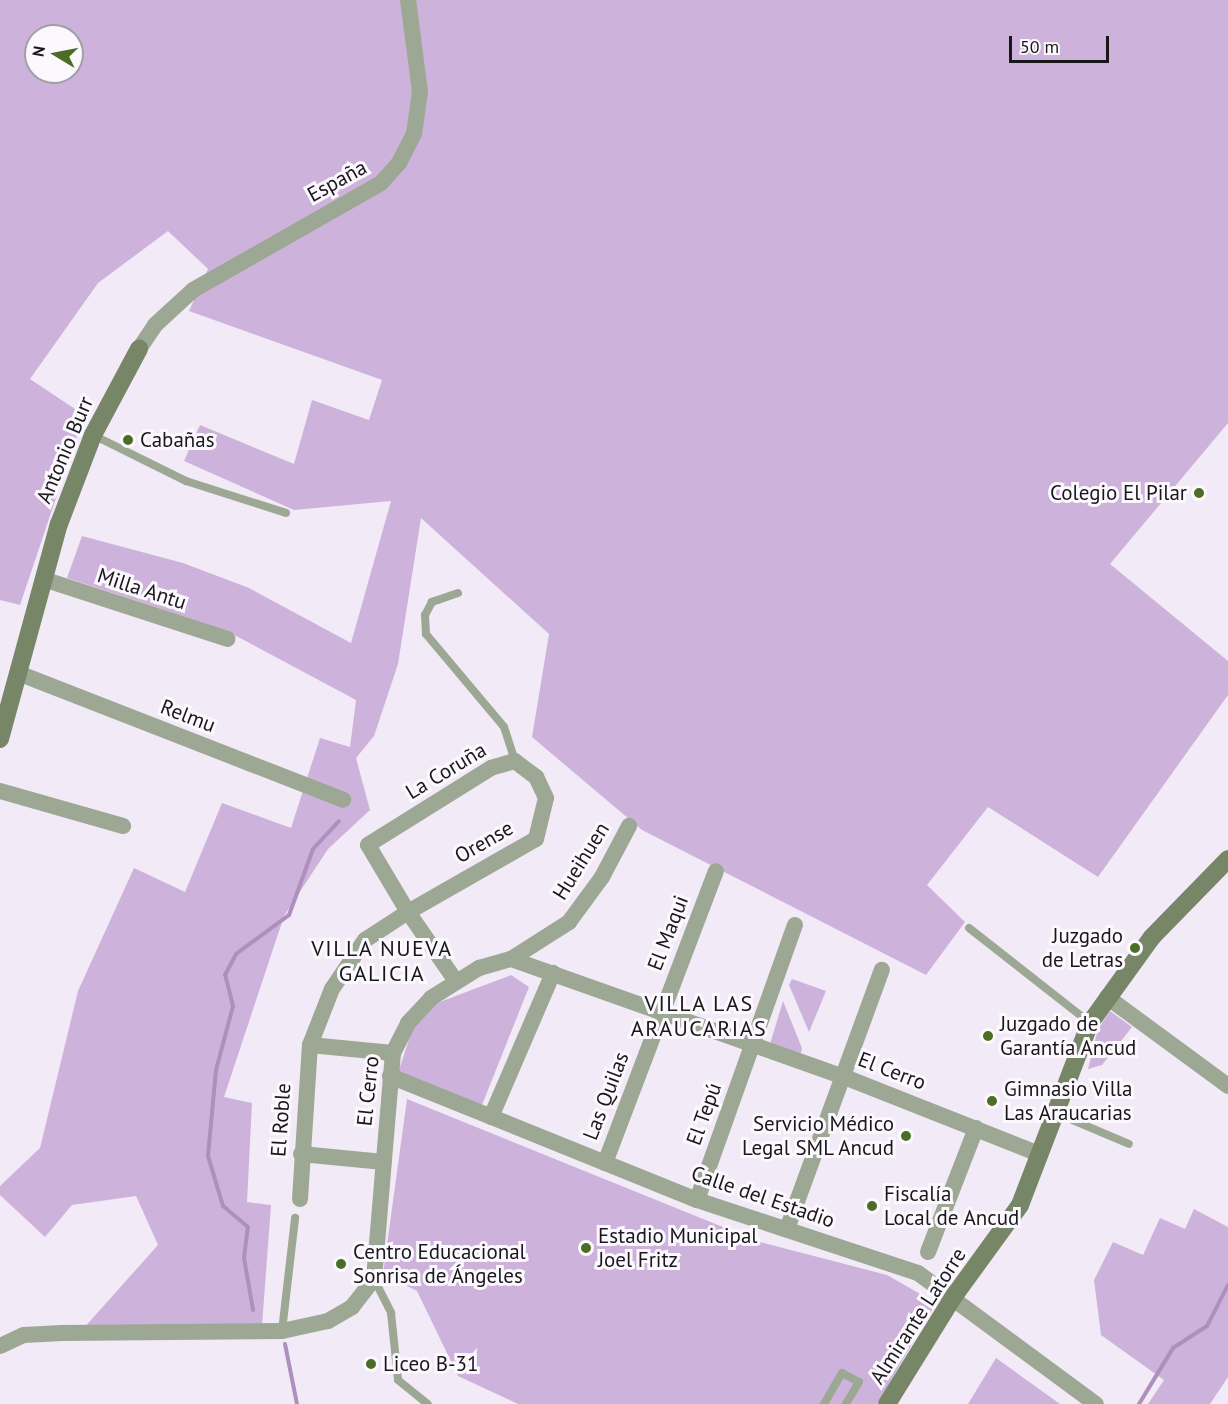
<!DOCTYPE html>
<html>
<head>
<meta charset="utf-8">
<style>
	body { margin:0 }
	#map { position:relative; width:1228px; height:1404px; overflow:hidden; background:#f2eaf6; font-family:"PT Sans",sans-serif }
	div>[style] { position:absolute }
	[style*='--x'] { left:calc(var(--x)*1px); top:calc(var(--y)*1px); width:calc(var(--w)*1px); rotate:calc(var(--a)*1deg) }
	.green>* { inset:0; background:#cdb3db }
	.stream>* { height:4px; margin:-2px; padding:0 2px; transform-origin:2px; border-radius:2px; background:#ad90bd }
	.lane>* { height:8px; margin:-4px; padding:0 4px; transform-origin:4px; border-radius:4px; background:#9ca893 }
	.street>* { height:16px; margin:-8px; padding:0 8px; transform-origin:8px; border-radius:8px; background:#9ca893 }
	.secondary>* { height:18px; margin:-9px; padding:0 9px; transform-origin:9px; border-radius:9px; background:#768667 }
	.dots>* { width:16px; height:16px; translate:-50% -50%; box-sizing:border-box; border:3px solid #fcf9fe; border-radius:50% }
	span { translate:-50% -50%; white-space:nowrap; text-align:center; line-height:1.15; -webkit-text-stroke:6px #fcf9fe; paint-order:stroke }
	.street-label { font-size:21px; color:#1a171b }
	.poi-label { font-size:21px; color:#1a171b }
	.left { translate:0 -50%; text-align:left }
	.right { translate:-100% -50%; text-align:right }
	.neighbourhood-label { font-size:22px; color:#1a171b; letter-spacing:1.5px }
	.north { position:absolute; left:24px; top:24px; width:60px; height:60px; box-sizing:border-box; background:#fcf9fe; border:2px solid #a29fa3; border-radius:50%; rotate:280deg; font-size:16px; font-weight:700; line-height:24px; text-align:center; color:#1a171b }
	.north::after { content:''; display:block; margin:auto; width:21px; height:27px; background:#4c6d25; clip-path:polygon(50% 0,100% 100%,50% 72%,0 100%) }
	.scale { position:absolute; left:1009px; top:36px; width:100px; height:27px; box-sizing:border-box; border:3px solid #1a171b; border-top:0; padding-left:8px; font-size:18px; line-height:21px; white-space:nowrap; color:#1a171b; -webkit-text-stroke:4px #fcf9fe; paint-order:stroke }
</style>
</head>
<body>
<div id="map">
	<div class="green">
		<i style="clip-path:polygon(evenodd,0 0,1228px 0,1228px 423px,1110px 564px,1228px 661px,1228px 695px,1098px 877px,988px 807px,927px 885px,965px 922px,926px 975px,642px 830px,532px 737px,549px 634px,421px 518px,398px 664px,374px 736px,356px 758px,370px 810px,328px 849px,284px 916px,224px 1097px,252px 1103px,247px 1202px,271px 1205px,262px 1326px,83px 1329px,158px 1245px,136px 1196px,72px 1205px,45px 1237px,0 1195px,0 1186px,40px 1148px,78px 991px,134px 868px,185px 892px,222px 803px,291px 828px,320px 738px,350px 747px,356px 700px,225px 630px,67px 578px,82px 536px,183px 563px,249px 588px,351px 643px,391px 501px,294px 510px,184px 461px,200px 425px,294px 464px,312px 400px,369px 420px,382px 380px,189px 311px,208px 269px,168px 231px,98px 283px,30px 379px,84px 415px,20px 605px,0 600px,0 0,36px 36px,72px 36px,72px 72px,36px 72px,36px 36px)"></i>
		<i style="clip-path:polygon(511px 975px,529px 987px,482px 1105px,398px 1073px,414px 1024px,437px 1003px)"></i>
		<i style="clip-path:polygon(792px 979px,826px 991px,809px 1032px,789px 985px)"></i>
		<i style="clip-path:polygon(783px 1001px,802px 1048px,800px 1057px,770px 1044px)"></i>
		<i style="clip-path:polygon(1110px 1011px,1132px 1027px,1102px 1065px,1088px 1069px,1098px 1029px)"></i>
		<i style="clip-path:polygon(407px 1099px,760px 1242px,887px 1275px,936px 1303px,877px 1404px,518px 1404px,458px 1376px,417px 1291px,383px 1274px)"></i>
		<i style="clip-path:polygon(1194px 1209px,1228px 1227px,1228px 1377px,1210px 1404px,1148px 1404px,1164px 1380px,1101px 1335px,1094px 1280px,1113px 1242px,1143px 1255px,1160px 1218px,1185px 1229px)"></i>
		<i style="clip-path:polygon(996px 1358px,1060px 1404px,968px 1404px)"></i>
	</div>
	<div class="stream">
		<i style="--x:253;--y:1310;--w:53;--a:-99.8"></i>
		<i style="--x:244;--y:1258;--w:31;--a:-83"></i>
		<i style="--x:248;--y:1227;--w:33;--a:-140"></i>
		<i style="--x:223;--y:1206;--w:52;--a:-106.7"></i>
		<i style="--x:208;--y:1156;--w:86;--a:-84.7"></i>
		<i style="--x:216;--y:1070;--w:66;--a:-75.1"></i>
		<i style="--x:233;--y:1006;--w:32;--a:-104"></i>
		<i style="--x:225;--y:975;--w:24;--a:-62"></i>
		<i style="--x:236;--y:954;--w:66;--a:-36.3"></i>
		<i style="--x:289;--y:915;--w:70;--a:-70"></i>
		<i style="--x:313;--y:849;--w:38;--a:-47"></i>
		<i style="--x:285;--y:1344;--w:61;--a:78.7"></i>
		<i style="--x:1139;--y:1404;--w:66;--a:-58.7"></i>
		<i style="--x:1173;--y:1348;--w:40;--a:-32.9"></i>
		<i style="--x:1207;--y:1326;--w:46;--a:-62.9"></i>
	</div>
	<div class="lane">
		<i style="--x:93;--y:435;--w:104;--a:26.3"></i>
		<i style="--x:186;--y:481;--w:105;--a:17.7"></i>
		<i style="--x:458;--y:593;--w:28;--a:161"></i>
		<i style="--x:432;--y:602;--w:15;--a:118"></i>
		<i style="--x:425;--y:615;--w:19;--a:87"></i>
		<i style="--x:426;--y:634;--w:121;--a:50"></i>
		<i style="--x:504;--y:727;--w:36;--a:72"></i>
		<i style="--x:969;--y:928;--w:154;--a:38.1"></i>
		<i style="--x:1056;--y:1113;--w:79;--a:23"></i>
		<i style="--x:374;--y:1279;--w:38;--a:63"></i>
		<i style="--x:391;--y:1313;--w:67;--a:84"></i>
		<i style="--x:398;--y:1380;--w:38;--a:39"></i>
		<i style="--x:282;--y:1331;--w:114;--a:-83.4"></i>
		<i style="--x:824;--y:1404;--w:36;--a:-60"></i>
		<i style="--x:842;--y:1373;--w:19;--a:28"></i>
		<i style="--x:859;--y:1382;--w:26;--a:121"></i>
	</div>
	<div class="street">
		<i style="--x:139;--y:349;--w:29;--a:-56"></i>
		<i style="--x:155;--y:325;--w:52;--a:-42.6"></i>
		<i style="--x:193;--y:290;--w:216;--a:-29.6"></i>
		<i style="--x:381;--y:183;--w:27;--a:-48"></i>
		<i style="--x:399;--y:163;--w:33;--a:-63"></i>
		<i style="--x:414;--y:134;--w:42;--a:-81.9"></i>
		<i style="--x:420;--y:92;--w:93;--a:-97.4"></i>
		<i style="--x:43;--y:579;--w:194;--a:18"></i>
		<i style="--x:18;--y:673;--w:349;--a:21.3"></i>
		<i style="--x:0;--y:791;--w:128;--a:15.9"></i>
		<i style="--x:511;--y:959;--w:69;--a:-32.5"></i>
		<i style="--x:569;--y:922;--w:56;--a:-53.7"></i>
		<i style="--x:602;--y:877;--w:58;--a:-62.1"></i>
		<i style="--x:1107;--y:997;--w:150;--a:36.3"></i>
		<i style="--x:310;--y:1045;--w:83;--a:5.5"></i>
		<i style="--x:390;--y:1076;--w:331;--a:22"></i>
		<i style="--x:697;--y:1200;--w:233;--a:18.3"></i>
		<i style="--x:918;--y:1273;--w:221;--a:36.4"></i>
		<i style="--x:491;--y:1117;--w:157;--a:-66.7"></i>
		<i style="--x:301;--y:1154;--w:83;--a:5.5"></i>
		<i style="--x:605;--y:1163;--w:312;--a:-69.2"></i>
		<i style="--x:300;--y:1199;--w:154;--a:-86.3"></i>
		<i style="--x:310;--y:1045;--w:60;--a:-68.6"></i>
		<i style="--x:332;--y:989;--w:59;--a:-56"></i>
		<i style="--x:365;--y:940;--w:51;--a:-33.1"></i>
		<i style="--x:408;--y:912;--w:147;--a:-29.7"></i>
		<i style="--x:536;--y:839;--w:42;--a:-76.3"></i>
		<i style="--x:546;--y:798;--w:23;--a:-115"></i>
		<i style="--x:536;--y:777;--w:26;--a:-143"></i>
		<i style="--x:515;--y:761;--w:25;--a:164"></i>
		<i style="--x:491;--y:768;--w:145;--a:148"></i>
		<i style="--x:368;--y:845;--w:78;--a:59.2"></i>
		<i style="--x:408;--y:912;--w:83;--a:55.3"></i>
		<i style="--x:697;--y:1200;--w:292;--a:-70.4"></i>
		<i style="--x:787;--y:1229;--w:276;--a:-69.9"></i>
		<i style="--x:928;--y:1252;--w:133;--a:-68.8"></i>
		<i style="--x:0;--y:1346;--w:26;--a:-25"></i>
		<i style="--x:24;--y:1335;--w:38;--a:-3"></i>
		<i style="--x:62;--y:1333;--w:220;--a:-0.5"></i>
		<i style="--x:282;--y:1331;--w:47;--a:-12.3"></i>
		<i style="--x:328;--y:1321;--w:28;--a:-30"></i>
		<i style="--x:352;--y:1307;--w:36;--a:-52"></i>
		<i style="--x:374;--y:1279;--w:227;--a:-85.2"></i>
		<i style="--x:393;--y:1053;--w:34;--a:-63"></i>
		<i style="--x:408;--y:1023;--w:34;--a:-47"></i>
		<i style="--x:431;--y:998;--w:57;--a:-32"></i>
		<i style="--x:479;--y:968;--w:33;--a:-16"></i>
		<i style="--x:511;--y:959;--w:351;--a:19.5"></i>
		<i style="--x:842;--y:1076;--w:212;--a:21.6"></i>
	</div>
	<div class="secondary">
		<i style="--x:0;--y:739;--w:223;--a:-74.7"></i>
		<i style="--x:59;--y:524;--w:95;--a:-69.1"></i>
		<i style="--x:93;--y:435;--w:98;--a:-61.9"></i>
		<i style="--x:887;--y:1404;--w:127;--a:-58.2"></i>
		<i style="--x:954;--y:1296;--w:112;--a:-54"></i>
		<i style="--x:1020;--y:1205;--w:195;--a:-69"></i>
		<i style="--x:1090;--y:1023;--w:106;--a:-54.2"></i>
		<i style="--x:1152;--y:937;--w:109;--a:-45.7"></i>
	</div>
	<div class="dots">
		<i style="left:128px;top:440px;background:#4c6d25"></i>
		<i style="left:1199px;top:493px;background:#4c6d25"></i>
		<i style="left:1135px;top:948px;background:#4c6d25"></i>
		<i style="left:988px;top:1036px;background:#4c6d25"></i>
		<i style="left:992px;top:1101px;background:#4c6d25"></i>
		<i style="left:906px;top:1136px;background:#4c6d25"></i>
		<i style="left:872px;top:1206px;background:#4c6d25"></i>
		<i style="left:586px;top:1248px;background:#4c6d25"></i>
		<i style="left:341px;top:1264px;background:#4c6d25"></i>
		<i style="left:371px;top:1364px;background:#4c6d25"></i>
	</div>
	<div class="street-label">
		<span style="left:337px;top:181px;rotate:-29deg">España</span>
		<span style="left:65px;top:450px;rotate:-67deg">Antonio Burr</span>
		<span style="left:142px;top:589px;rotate:18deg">Milla Antu</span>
		<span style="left:188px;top:716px;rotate:21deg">Relmu</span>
		<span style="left:446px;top:771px;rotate:-31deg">La Coruña</span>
		<span style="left:484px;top:842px;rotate:-30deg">Orense</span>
		<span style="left:581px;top:861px;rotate:-58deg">Hueihuen</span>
		<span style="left:668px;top:933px;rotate:-69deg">El Maqui</span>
		<span style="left:892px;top:1071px;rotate:21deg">El Cerro</span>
		<span style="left:368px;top:1091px;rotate:-84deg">El Cerro</span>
		<span style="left:606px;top:1096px;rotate:-69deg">Las Quilas</span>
		<span style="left:704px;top:1114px;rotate:-70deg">El Tepú</span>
		<span style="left:281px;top:1120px;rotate:-86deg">El Roble</span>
		<span style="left:763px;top:1197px;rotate:19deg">Calle del Estadio</span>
		<span style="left:918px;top:1316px;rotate:-57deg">Almirante Latorre</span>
	</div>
	<div class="poi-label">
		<span class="left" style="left:140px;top:440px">Cabañas</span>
		<span class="right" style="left:1187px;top:493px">Colegio El Pilar</span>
		<span class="right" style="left:1123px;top:948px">Juzgado<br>de Letras</span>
		<span class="left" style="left:1000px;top:1036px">Juzgado de<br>Garantía Ancud</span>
		<span class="left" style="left:1004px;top:1101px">Gimnasio Villa<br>Las Araucarias</span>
		<span class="right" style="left:894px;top:1136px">Servicio Médico<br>Legal SML Ancud</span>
		<span class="left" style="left:884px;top:1206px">Fiscalía<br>Local de Ancud</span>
		<span class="left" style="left:598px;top:1248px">Estadio Municipal<br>Joel Fritz</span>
		<span class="left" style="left:353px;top:1264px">Centro Educacional<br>Sonrisa de Ángeles</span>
		<span class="left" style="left:383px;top:1364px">Liceo B-31</span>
	</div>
	<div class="neighbourhood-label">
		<span style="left:382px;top:961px">VILLA NUEVA<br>GALICIA</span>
		<span style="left:699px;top:1016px">VILLA LAS<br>ARAUCARIAS</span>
	</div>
	<div class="north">N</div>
	<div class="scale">50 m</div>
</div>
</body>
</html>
